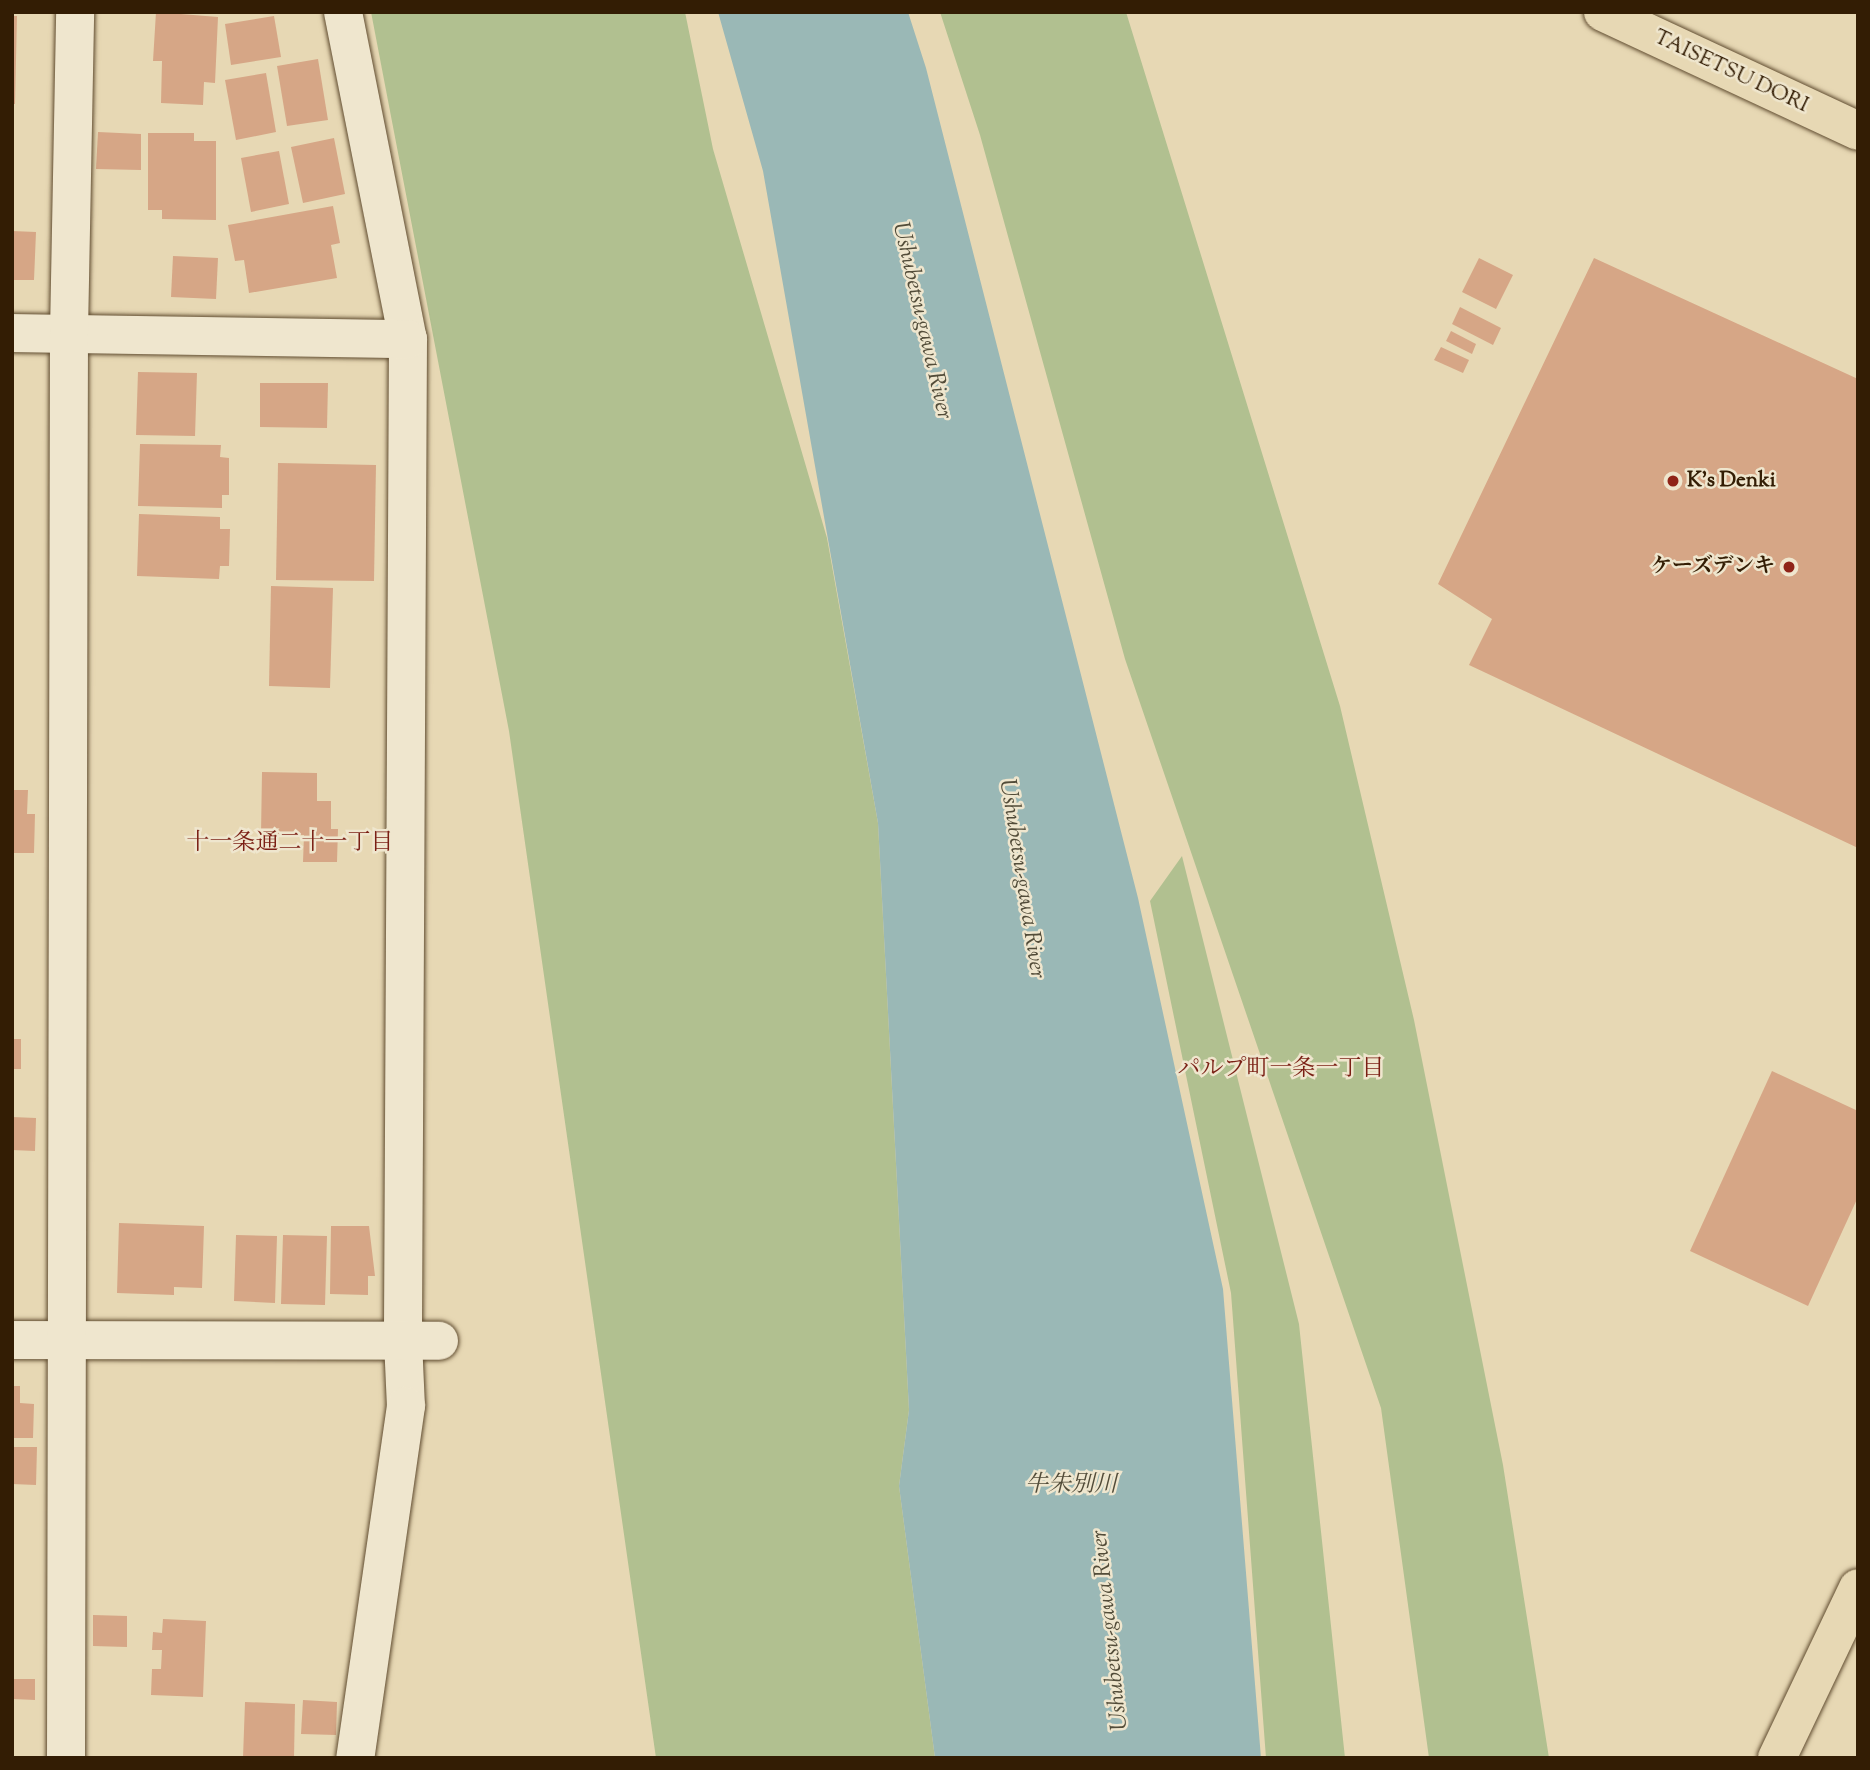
<!DOCTYPE html>
<html>
<head>
<meta charset="utf-8">
<style>
	body { margin:0 }
	#map { position:relative; width:1870px; height:1770px; overflow:hidden; background:#e7d8b4; font-family:"Sorts Mill Goudy","Noto Serif JP",serif }
	div>[style] { position:absolute }
	[style*='--x'] { left:calc(var(--x)*1px); top:calc(var(--y)*1px); width:calc(var(--w)*1px); rotate:calc(var(--a)*1deg) }
	.green>* { inset:0; background:#b1c090 }
	.water>* { inset:0; background:#9ab8b6 }
	.building>* { inset:0; background:#d6a686 }
	.roads { filter:drop-shadow(0 0 2px #604c30) drop-shadow(0 0 2px #604c30) }
	.minor>* { height:38px; margin:-19px; padding:0 19px; transform-origin:19px; border-radius:19px; background:#efe6ce }
	.primary>* { height:38px; margin:-19px; padding:0 19px; transform-origin:19px; border-radius:19px; background:#e7d8b4 }
	.trunk>* { height:38px; margin:-19px; padding:0 19px; transform-origin:19px; border-radius:19px; background:#e7d8b4 }
	.dots>* { width:19px; height:19px; translate:-50% -50%; box-sizing:border-box; border:4px solid #efe6ce; border-radius:50% }
	span { translate:-50% -50%; white-space:nowrap; text-align:center; line-height:1.15; -webkit-text-stroke:5px #efe6ce; paint-order:stroke }
	.street-label { font-size:21px; color:#331d04 }
	.poi-label { font-size:21px; color:#331d04; font-weight:700 }
	.left { translate:0 -50%; text-align:left }
	.right { translate:-100% -50%; text-align:right }
	.water-label { font-size:23px; color:#524c39; font-style:italic }
	.neighbourhood-label { font-size:23px; color:#7a1f14 }
	.frame { position:absolute; inset:0; border:14px solid #331d04; pointer-events:none }
</style>
</head>
<body>
<div id="map">
	<div class="green">
		<i style="clip-path:polygon(371px 12px,685px 12px,713px 149px,827px 538px,878px 823px,909px 1410px,899px 1486px,935px 1758px,656px 1758px,509px 731px)"></i>
		<i style="clip-path:polygon(940px 12px,1126px 12px,1340px 706px,1414px 1020px,1503px 1465px,1549px 1758px,1429px 1758px,1381px 1408px,1125px 659px,980px 135px)"></i>
		<i style="clip-path:polygon(1182px 856px,1299px 1324px,1345px 1758px,1266px 1758px,1231px 1293px,1150px 901px)"></i>
	</div>
	<div class="water">
		<i style="clip-path:polygon(718px 12px,908px 12px,926px 68px,1138px 898px,1223px 1289px,1261px 1758px,935px 1758px,899px 1486px,909px 1410px,878px 823px,763px 171px)"></i>
	</div>
	<div class="building">
		<i style="clip-path:polygon(156px 12px,218px 17px,215px 83px,204px 82px,203px 105px,161px 103px,162px 61px,153px 61px)"></i>
		<i style="clip-path:polygon(12px 16px,17px 16px,15px 104px,12px 104px)"></i>
		<i style="clip-path:polygon(274px 16px,281px 57px,231px 65px,225px 24px)"></i>
		<i style="clip-path:polygon(318px 59px,328px 120px,287px 126px,277px 66px)"></i>
		<i style="clip-path:polygon(266px 73px,276px 132px,236px 140px,225px 80px)"></i>
		<i style="clip-path:polygon(98px 132px,141px 134px,141px 170px,96px 169px)"></i>
		<i style="clip-path:polygon(148px 133px,194px 133px,194px 141px,216px 141px,216px 220px,162px 219px,162px 210px,148px 210px)"></i>
		<i style="clip-path:polygon(334px 138px,345px 194px,303px 203px,291px 147px)"></i>
		<i style="clip-path:polygon(279px 151px,289px 204px,251px 212px,241px 158px)"></i>
		<i style="clip-path:polygon(333px 206px,340px 243px,331px 245px,337px 278px,249px 293px,244px 260px,235px 261px,228px 225px)"></i>
		<i style="clip-path:polygon(12px 231px,36px 232px,34px 280px,12px 280px)"></i>
		<i style="clip-path:polygon(173px 256px,218px 258px,216px 299px,171px 297px)"></i>
		<i style="clip-path:polygon(1479px 258px,1513px 275px,1496px 309px,1462px 292px)"></i>
		<i style="clip-path:polygon(1594px 258px,1858px 379px,1858px 848px,1469px 665px,1492px 619px,1438px 584px)"></i>
		<i style="clip-path:polygon(1460px 307px,1501px 328px,1493px 345px,1452px 324px)"></i>
		<i style="clip-path:polygon(1451px 331px,1476px 344px,1472px 354px,1446px 341px)"></i>
		<i style="clip-path:polygon(1441px 347px,1469px 360px,1463px 373px,1434px 360px)"></i>
		<i style="clip-path:polygon(138px 372px,197px 373px,195px 436px,136px 435px)"></i>
		<i style="clip-path:polygon(260px 383px,328px 383px,327px 428px,260px 427px)"></i>
		<i style="clip-path:polygon(140px 444px,221px 445px,220px 457px,229px 458px,229px 495px,222px 495px,222px 508px,138px 506px)"></i>
		<i style="clip-path:polygon(278px 463px,376px 465px,374px 581px,276px 580px)"></i>
		<i style="clip-path:polygon(139px 514px,220px 517px,220px 529px,230px 529px,229px 566px,220px 566px,219px 579px,137px 576px)"></i>
		<i style="clip-path:polygon(271px 586px,333px 588px,330px 688px,269px 686px)"></i>
		<i style="clip-path:polygon(262px 772px,317px 773px,317px 801px,331px 801px,331px 829px,338px 829px,337px 862px,303px 862px,304px 835px,261px 834px)"></i>
		<i style="clip-path:polygon(12px 790px,28px 790px,27px 814px,35px 814px,34px 853px,12px 853px)"></i>
		<i style="clip-path:polygon(12px 1039px,21px 1039px,21px 1069px,12px 1069px)"></i>
		<i style="clip-path:polygon(1772px 1071px,1858px 1111px,1858px 1197px,1808px 1306px,1690px 1251px)"></i>
		<i style="clip-path:polygon(12px 1117px,36px 1118px,35px 1151px,12px 1150px)"></i>
		<i style="clip-path:polygon(119px 1223px,204px 1226px,202px 1288px,174px 1287px,174px 1295px,117px 1293px)"></i>
		<i style="clip-path:polygon(331px 1226px,369px 1226px,375px 1276px,368px 1276px,368px 1295px,330px 1294px)"></i>
		<i style="clip-path:polygon(236px 1235px,277px 1236px,275px 1303px,234px 1301px)"></i>
		<i style="clip-path:polygon(283px 1235px,327px 1236px,325px 1305px,281px 1304px)"></i>
		<i style="clip-path:polygon(12px 1386px,20px 1386px,20px 1403px,34px 1404px,33px 1438px,12px 1438px)"></i>
		<i style="clip-path:polygon(12px 1447px,37px 1447px,36px 1485px,12px 1484px)"></i>
		<i style="clip-path:polygon(93px 1615px,127px 1616px,127px 1647px,93px 1646px)"></i>
		<i style="clip-path:polygon(163px 1619px,206px 1621px,203px 1697px,151px 1695px,152px 1669px,161px 1669px,162px 1650px,152px 1650px,153px 1632px,162px 1633px)"></i>
		<i style="clip-path:polygon(13px 1679px,35px 1679px,35px 1700px,13px 1699px)"></i>
		<i style="clip-path:polygon(303px 1700px,337px 1702px,336px 1735px,301px 1734px)"></i>
		<i style="clip-path:polygon(245px 1702px,295px 1704px,294px 1758px,243px 1758px)"></i>
	</div>
	<div class="roads">
		<div class="minor">
			<i style="--x:343;--y:12;--w:333;--a:78.8"></i>
			<i style="--x:408;--y:339;--w:1002;--a:90.29"></i>
			<i style="--x:403;--y:1341;--w:65;--a:87.4"></i>
			<i style="--x:406;--y:1406;--w:356;--a:98.2"></i>
			<i style="--x:12;--y:333;--w:396;--a:0.9"></i>
			<i style="--x:12;--y:1340;--w:427;--a:0.1"></i>
			<i style="--x:66;--y:1758;--w:1425;--a:-89.88"></i>
			<i style="--x:69;--y:333;--w:321;--a:-88.9"></i>
		</div>
		<div class="primary">
			<i style="--x:1777;--y:1758;--w:188;--a:-64.5"></i>
		</div>
		<div class="trunk">
			<i style="--x:1603;--y:12;--w:281;--a:25"></i>
		</div>
	</div>
	<div class="dots">
		<i style="left:1673px;top:481px;background:#8f2418"></i>
		<i style="left:1789px;top:567px;background:#8f2418"></i>
	</div>
	<div class="street-label">
		<span style="left:1731px;top:72px;rotate:25deg">TAISETSU DORI</span>
	</div>
	<div class="poi-label">
		<span class="left" style="left:1687px;top:481px">K's Denki</span>
		<span class="right" style="left:1775px;top:567px">ケーズデンキ</span>
	</div>
	<div class="water-label">
		<span style="left:921px;top:321px;rotate:77deg">Ushubetsu-gawa River</span>
		<span style="left:1021px;top:879px;rotate:81deg">Ushubetsu-gawa River</span>
		<span style="left:1071px;top:1486px">牛朱別川</span>
		<span style="left:1111px;top:1630px;rotate:-96deg">Ushubetsu-gawa River</span>
	</div>
	<div class="neighbourhood-label">
		<span style="left:290px;top:844px">十一条通二十一丁目</span>
		<span style="left:1281px;top:1070px">パルプ町一条一丁目</span>
	</div>
	<div class="frame"></div>
</div>
</body>
</html>
